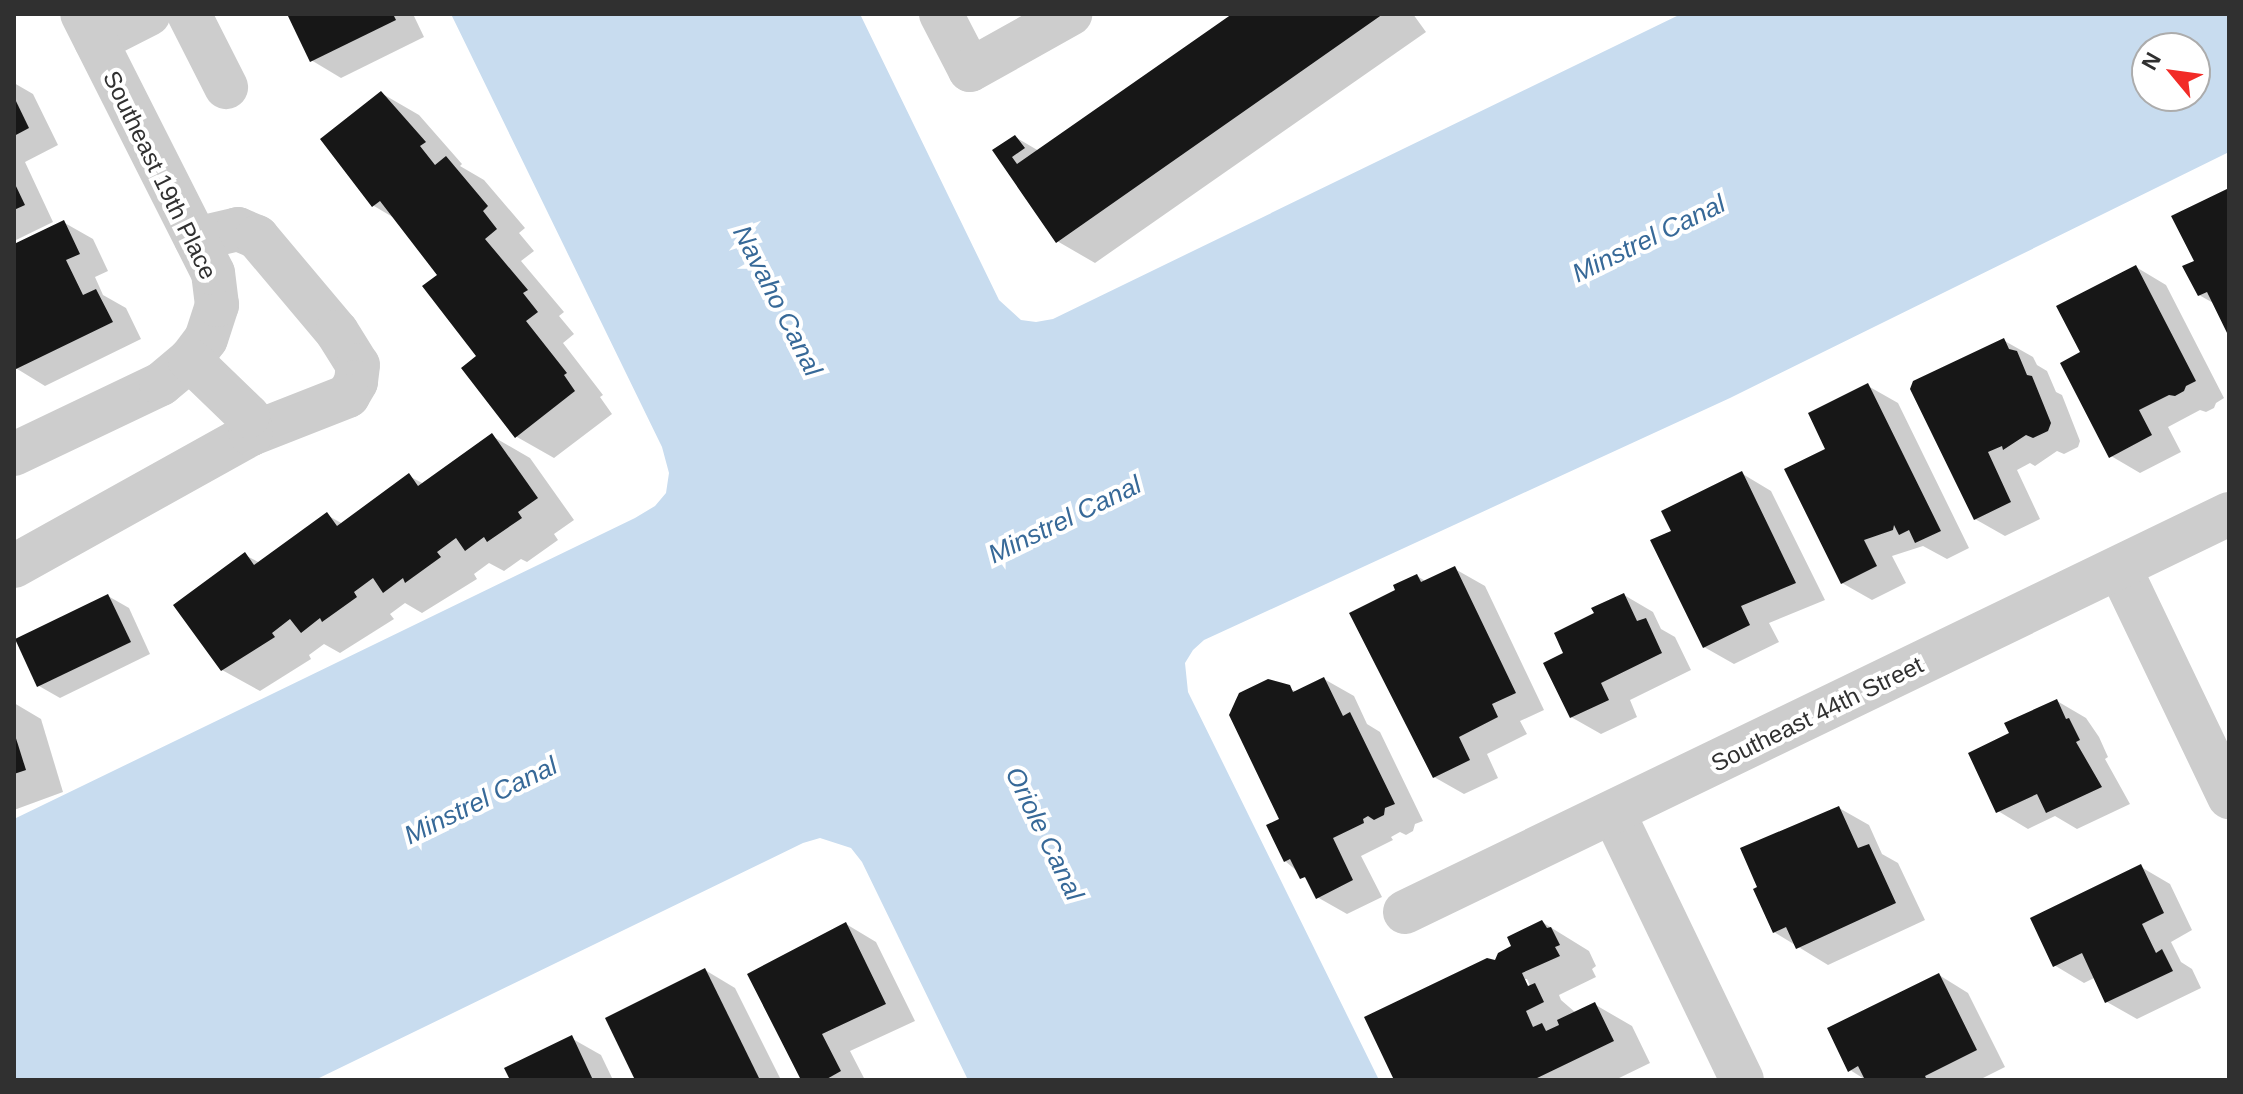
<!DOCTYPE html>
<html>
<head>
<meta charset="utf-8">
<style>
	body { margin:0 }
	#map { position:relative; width:2243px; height:1094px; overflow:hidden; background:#fff; font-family:Helvetica,sans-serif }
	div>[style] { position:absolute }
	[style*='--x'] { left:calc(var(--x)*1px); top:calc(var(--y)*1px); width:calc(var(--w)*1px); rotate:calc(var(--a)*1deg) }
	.water>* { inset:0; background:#c8dcef }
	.shadow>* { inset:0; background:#0003 }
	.building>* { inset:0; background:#171717 }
	.minor>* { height:44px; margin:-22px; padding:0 22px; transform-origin:22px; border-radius:22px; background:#cdcdcd }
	span { translate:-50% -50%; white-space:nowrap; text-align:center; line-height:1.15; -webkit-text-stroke:8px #fff; paint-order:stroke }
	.street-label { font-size:24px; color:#303030 }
	.water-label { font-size:26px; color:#376998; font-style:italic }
	.frame { position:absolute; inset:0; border:16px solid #303030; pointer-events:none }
	.north { position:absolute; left:2131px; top:32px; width:80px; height:80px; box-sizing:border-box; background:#fff; border:2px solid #acacac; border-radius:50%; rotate:299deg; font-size:22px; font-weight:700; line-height:32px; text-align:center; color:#303030 }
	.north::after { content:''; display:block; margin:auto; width:28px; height:36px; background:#f22b27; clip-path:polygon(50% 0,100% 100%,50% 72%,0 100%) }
</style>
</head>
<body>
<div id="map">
	<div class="water">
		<i style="clip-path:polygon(evenodd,451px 14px,860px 14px,999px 300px,1021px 320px,1036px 322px,1053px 319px,1681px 14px,2229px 14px,2229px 152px,1730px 398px,1204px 640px,1193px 650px,1185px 663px,1188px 692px,1379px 1080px,968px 1080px,862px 862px,851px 848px,820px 838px,803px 843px,315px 1080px,14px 1080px,14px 819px,635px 518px,655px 506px,666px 493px,669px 473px,662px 447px,451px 14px,2147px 48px,2195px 48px,2195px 96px,2147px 96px,2147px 48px)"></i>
	</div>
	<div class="shadow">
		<i style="clip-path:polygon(289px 14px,413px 14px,424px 37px,341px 78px,311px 60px)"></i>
		<i style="clip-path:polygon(1235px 14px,1413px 14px,1426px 32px,1095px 263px,1057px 241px,995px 151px,1015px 137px,1039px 151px)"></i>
		<i style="clip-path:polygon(14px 83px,33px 94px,58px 145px,25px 162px,53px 222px,14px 241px)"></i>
		<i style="clip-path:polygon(381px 93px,419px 115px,462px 164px,460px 166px,484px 180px,525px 228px,519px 233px,534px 251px,521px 261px,564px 312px,559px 316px,574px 334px,563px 343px,603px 395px,600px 397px,612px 414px,554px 458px,517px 437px,464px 368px,478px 357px,440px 275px,396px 219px,374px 206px)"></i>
		<i style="clip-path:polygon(2229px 190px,2229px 332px,2215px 304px,2199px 295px,2197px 262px)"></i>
		<i style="clip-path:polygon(63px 222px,93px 239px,108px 271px,95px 277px,103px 295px,126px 308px,141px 339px,45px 386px,14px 367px,14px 246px)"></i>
		<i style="clip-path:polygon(2136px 267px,2166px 285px,2224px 398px,2216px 403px,2214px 408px,2206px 412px,2200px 410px,2168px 427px,2181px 452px,2140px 473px,2111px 456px,2083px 353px)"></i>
		<i style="clip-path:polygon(2003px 340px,2033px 357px,2037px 365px,2047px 371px,2056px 392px,2062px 395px,2080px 441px,2078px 447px,2064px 454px,2057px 451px,2035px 466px,2030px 463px,2017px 470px,2040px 519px,2005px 536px,1975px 519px)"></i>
		<i style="clip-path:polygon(1868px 386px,1898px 403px,1969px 548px,1947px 559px,1923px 546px,1892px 556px,1906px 583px,1872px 600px,1842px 583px,1828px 449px)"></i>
		<i style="clip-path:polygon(492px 436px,530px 458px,574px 520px,554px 534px,558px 540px,527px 562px,521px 559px,504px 571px,489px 563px,474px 574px,477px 579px,422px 613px,405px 603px,390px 614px,394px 619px,340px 653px,324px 644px,309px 655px,311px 659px,260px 691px,222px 670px,245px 555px,260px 563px,327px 515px,343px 524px,409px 476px,424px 484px)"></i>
		<i style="clip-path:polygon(1741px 473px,1771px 491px,1825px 600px,1769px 623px,1779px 642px,1734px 664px,1704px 647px,1673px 532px)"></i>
		<i style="clip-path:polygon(1455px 569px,1485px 586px,1544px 710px,1520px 721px,1527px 734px,1487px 754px,1498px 778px,1464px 794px,1434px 777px,1398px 591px,1417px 576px,1427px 582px)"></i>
		<i style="clip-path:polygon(1624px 595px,1653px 612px,1661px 629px,1675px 637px,1691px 670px,1630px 700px,1637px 717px,1601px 734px,1571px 717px,1566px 654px)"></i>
		<i style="clip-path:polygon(108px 596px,129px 608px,150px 654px,60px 698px,39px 686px)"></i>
		<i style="clip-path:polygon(1324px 679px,1354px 696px,1367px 724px,1380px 732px,1423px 821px,1415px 824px,1413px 831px,1406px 835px,1400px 832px,1391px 837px,1393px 840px,1361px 856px,1382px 897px,1347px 914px,1317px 897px,1310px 882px,1285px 861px,1282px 819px,1231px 715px,1236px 699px,1268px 681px,1298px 692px)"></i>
		<i style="clip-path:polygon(2057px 701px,2086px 718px,2099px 737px,2108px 757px,2105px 759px,2130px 804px,2077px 829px,2055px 816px,2028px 829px,1998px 811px,2011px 734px)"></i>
		<i style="clip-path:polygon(14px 703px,41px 719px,63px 792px,14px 810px)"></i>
		<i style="clip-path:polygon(1839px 808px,1869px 825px,1882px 854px,1898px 863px,1925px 920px,1828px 965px,1774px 932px)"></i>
		<i style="clip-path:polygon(2141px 867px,2170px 884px,2192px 930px,2171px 942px,2181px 962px,2192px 969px,2201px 988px,2137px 1019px,2107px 1002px,2094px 978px,2084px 983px,2054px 965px)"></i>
		<i style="clip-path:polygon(evenodd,1542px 922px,1589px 951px,1596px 966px,1592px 969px,1596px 977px,1559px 995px,1561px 1000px,1576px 1013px,1594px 1004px,1632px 1026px,1650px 1063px,1615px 1080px,1396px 1080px,1496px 963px,1542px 922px,1522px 979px,1527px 979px,1534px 995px,1522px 979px)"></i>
		<i style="clip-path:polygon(846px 924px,876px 942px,915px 1021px,850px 1051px,865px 1080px,804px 1080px)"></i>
		<i style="clip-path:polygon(705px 970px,735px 988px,781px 1080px,638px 1080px)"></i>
		<i style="clip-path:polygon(1939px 975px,1968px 993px,2005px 1067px,1979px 1080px,1866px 1080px,1850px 1070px)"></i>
		<i style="clip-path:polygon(571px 1038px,601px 1055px,613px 1080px,512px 1080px)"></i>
	</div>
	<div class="building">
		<i style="clip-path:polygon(287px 14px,393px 14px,396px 20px,310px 62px)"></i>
		<i style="clip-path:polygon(1232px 14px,1383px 14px,1056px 243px,992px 150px,1015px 135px,1025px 148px,1012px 157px,1017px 164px)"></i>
		<i style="clip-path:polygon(381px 91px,426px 142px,420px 146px,435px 165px,446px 156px,488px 206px,483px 211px,497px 229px,485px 239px,528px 290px,523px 293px,538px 312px,526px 321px,567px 373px,564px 375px,575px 391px,515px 438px,461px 368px,476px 356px,422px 286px,437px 275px,380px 201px,372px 207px,320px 139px)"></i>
		<i style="clip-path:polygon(14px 97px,29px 128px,14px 136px)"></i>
		<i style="clip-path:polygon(14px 182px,25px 205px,14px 210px)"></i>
		<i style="clip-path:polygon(2229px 188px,2229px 337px,2207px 292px,2198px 296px,2182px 266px,2194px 261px,2171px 216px)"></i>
		<i style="clip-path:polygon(64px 220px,80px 254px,66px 260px,83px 295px,96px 289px,113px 322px,14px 370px,14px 244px)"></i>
		<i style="clip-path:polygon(2136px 265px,2196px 381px,2186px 386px,2184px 391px,2175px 396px,2169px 395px,2139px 410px,2152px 435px,2109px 458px,2060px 363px,2080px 352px,2056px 306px)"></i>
		<i style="clip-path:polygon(2004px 338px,2009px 349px,2017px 351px,2027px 375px,2032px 376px,2051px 423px,2048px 431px,2033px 438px,2026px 435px,2003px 450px,2002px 446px,1988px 452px,2011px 502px,1974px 520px,1910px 389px,1913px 381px)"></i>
		<i style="clip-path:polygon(1868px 383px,1941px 531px,1915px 543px,1909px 530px,1899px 535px,1894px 525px,1893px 530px,1864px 540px,1877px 566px,1841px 584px,1784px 469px,1825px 449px,1808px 413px)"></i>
		<i style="clip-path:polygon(492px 433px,538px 498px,518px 512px,522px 518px,487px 542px,484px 537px,465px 551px,456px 538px,437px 552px,441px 557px,405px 583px,403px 578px,383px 593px,373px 578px,354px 592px,357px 597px,322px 622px,320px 618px,301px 633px,290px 619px,272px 633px,275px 637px,221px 671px,173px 605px,245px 552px,254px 565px,327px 512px,337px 526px,409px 473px,418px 486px)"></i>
		<i style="clip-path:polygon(1742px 471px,1796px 583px,1741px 606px,1750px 625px,1703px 648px,1650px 540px,1671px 531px,1661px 511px)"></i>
		<i style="clip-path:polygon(1455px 566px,1516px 693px,1492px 704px,1498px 717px,1459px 737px,1470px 760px,1433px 778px,1349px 613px,1395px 590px,1393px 585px,1417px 574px,1421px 582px)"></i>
		<i style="clip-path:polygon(1624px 593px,1637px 621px,1646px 618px,1662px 653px,1601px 683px,1609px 700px,1570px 718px,1543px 663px,1563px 653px,1554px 633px,1594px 613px,1591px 608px)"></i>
		<i style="clip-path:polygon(108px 594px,131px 642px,37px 687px,15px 639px)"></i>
		<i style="clip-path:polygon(1324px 677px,1343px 716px,1350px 712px,1395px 804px,1385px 808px,1384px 815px,1374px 820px,1368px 816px,1363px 819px,1364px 823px,1333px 838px,1353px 880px,1316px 899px,1305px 877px,1300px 879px,1290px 859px,1284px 862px,1266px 825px,1279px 819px,1229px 715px,1239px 693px,1268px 679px,1290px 685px,1293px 692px)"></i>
		<i style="clip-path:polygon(2057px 699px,2066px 719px,2069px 718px,2080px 740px,2076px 742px,2102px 787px,2046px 813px,2037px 794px,1996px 813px,1968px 753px,2009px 733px,2004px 723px)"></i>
		<i style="clip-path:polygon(14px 732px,26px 770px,14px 774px)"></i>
		<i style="clip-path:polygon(1839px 806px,1858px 848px,1869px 844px,1896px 903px,1796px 949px,1786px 927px,1773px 933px,1753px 889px,1757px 887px,1740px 848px)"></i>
		<i style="clip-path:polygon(2141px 864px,2164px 913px,2142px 924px,2156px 953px,2162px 949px,2173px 971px,2105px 1003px,2082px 953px,2053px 967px,2030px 918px)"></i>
		<i style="clip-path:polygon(1542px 920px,1547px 928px,1551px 927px,1560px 945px,1555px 947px,1560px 956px,1522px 973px,1528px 986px,1535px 983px,1544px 1002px,1526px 1011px,1533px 1027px,1542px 1023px,1546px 1031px,1559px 1025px,1557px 1020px,1595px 1002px,1614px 1041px,1533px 1080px,1394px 1080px,1364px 1017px,1487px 958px,1495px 960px,1498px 953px,1511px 946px,1507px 937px)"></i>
		<i style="clip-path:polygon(846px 922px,886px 1004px,822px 1034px,841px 1071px,825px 1080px,801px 1080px,747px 974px)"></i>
		<i style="clip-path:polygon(705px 968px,760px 1080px,635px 1080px,605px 1018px)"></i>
		<i style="clip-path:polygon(1939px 973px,1977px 1050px,1925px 1076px,1927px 1080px,1865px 1080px,1858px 1066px,1848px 1072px,1827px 1028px)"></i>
		<i style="clip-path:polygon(572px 1035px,593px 1080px,510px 1080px,504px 1068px)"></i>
	</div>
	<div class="minor">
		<i style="--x:189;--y:14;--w:82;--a:63.1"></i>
		<i style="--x:941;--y:14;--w:63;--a:62.6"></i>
		<i style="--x:970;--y:70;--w:115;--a:-29.2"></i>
		<i style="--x:96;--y:41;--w:59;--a:-27"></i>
		<i style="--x:196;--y:239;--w:43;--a:-13.4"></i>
		<i style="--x:238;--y:229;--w:21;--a:23"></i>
		<i style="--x:257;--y:237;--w:124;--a:49.9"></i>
		<i style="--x:337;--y:332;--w:39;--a:58"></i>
		<i style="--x:358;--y:365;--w:17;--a:97"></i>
		<i style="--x:356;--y:382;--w:16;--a:120"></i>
		<i style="--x:348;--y:396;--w:104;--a:158.6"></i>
		<i style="--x:14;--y:454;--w:163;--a:-25.5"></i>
		<i style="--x:161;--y:384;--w:38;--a:-40"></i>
		<i style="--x:190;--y:360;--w:26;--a:-53"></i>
		<i style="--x:206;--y:339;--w:36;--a:-72"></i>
		<i style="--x:217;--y:305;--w:32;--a:-97"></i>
		<i style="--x:213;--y:273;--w:290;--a:-116.8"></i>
		<i style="--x:14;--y:566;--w:271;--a:-29.1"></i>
		<i style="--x:251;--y:434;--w:18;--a:-99"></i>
		<i style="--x:248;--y:416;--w:81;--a:-136"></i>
		<i style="--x:2120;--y:569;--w:253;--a:64.4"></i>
		<i style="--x:1614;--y:814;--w:295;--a:64.3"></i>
		<i style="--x:1405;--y:912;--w:915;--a:-25.78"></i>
	</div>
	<div class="street-label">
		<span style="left:160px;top:175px;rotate:64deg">Southeast 19th Place</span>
		<span style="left:1817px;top:714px;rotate:-26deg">Southeast 44th Street</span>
	</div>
	<div class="water-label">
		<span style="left:1649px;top:239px;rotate:-26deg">Minstrel Canal</span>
		<span style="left:777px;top:301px;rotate:63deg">Navaho Canal</span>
		<span style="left:1065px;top:520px;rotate:-26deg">Minstrel Canal</span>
		<span style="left:481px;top:801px;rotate:-26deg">Minstrel Canal</span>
		<span style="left:1044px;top:834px;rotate:64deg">Oriole Canal</span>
	</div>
	<div class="frame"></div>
	<div class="north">N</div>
</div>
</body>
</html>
